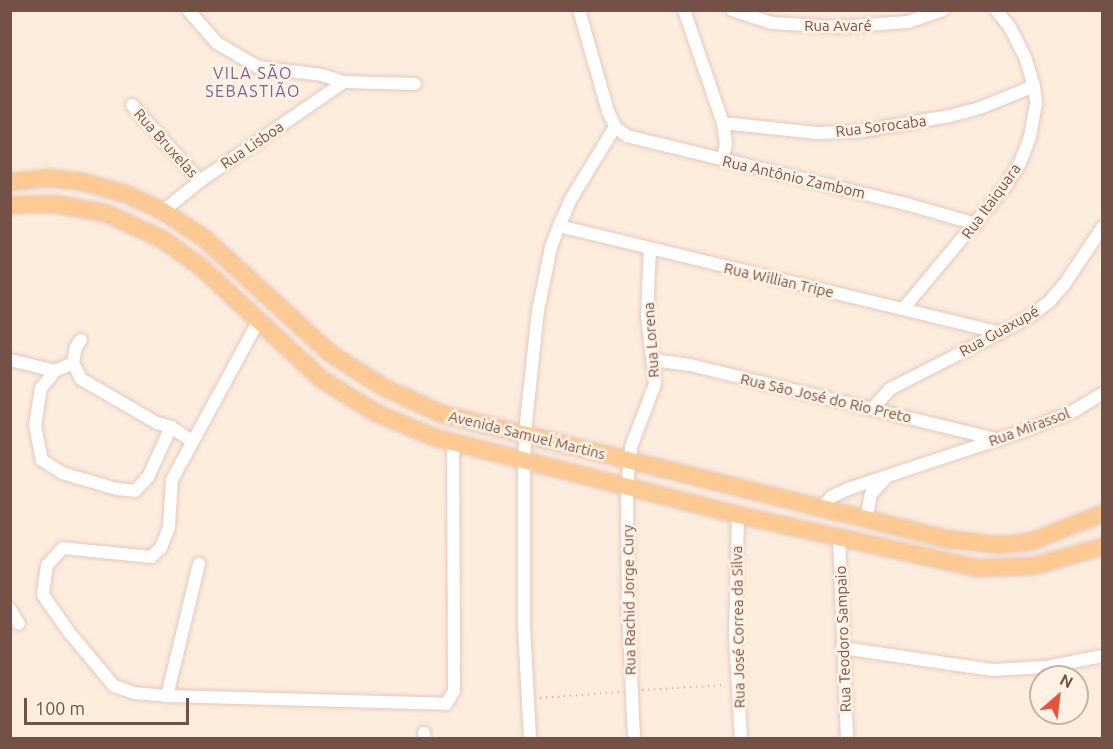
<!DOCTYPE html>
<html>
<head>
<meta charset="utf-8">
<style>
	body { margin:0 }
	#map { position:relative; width:1113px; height:749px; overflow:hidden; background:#fdeddf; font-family:Ubuntu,sans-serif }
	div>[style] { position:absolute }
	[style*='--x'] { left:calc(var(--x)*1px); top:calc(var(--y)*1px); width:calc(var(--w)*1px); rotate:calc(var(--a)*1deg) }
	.path>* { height:2px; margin-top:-1px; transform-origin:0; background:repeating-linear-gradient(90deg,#d7aa99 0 1.5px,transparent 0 6px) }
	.roads { filter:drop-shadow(0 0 2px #e3cabe) drop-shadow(0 0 2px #e3cabe) }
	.minor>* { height:12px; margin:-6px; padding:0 6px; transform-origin:6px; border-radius:6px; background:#fff }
	.major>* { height:16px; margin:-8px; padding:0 8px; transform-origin:8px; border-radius:8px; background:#feca94 }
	span { translate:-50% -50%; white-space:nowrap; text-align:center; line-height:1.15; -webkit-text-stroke:5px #fff2e5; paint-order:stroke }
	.street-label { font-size:15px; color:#735146 }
	.neighbourhood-label { font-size:16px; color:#7e6197; letter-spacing:1.5px }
	.frame { position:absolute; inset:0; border:12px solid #735146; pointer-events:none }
	.north { position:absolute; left:1029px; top:665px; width:60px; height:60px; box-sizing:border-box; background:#fff2e5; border:2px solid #c7b2a5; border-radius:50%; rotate:28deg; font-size:16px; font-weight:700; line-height:24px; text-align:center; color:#735146 }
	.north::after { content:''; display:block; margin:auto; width:21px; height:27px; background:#eb513f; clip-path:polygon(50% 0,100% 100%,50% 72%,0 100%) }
	.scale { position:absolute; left:24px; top:698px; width:165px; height:27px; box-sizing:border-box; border:3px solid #735146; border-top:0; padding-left:8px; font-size:18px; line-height:21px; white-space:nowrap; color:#735146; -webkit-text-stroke:4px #fff2e5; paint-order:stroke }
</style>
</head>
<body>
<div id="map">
	<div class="path">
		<i style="--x:642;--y:690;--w:84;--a:-3.4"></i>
		<i style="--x:540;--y:698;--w:81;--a:-4.2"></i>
	</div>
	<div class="roads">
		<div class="minor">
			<i style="--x:188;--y:10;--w:44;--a:48.7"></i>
			<i style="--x:217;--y:43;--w:48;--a:30.3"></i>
			<i style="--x:258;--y:67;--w:64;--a:7.1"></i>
			<i style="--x:322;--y:75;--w:23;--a:18"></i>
			<i style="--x:344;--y:82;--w:71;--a:1.6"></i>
			<i style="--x:579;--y:10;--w:105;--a:74"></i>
			<i style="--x:608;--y:111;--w:17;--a:66"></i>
			<i style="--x:615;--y:127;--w:15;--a:37"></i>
			<i style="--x:627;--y:136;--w:287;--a:13.7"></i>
			<i style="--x:906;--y:204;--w:73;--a:15.9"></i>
			<i style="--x:684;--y:10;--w:120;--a:71"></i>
			<i style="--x:723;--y:123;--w:21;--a:82"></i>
			<i style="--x:726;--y:144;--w:16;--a:104"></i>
			<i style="--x:732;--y:10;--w:42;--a:18"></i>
			<i style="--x:772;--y:23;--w:67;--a:3.4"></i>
			<i style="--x:839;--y:27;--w:69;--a:-4.1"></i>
			<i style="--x:908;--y:22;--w:37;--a:-19"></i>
			<i style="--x:132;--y:105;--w:102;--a:48.2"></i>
			<i style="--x:723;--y:123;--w:94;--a:6.1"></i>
			<i style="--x:816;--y:133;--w:40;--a:-1.4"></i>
			<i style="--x:856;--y:132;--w:95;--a:-9.7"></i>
			<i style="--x:950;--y:116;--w:31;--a:-15"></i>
			<i style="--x:980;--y:108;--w:58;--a:-22.2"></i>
			<i style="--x:163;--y:211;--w:48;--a:-39"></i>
			<i style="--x:200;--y:181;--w:175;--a:-34.5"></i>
			<i style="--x:559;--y:226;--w:454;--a:13.6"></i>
			<i style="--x:903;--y:309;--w:159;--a:-50.1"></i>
			<i style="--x:1005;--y:187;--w:28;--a:-58"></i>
			<i style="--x:1020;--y:163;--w:28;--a:-69"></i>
			<i style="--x:1030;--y:137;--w:36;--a:-80"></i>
			<i style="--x:1036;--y:102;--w:16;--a:-97"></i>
			<i style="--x:1034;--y:86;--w:30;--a:-107"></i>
			<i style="--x:1025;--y:57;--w:35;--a:-117"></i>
			<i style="--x:1009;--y:26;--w:21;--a:-129"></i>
			<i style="--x:258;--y:322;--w:180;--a:118.6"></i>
			<i style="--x:172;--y:480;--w:47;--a:93.7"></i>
			<i style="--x:169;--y:527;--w:22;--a:111"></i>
			<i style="--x:161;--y:548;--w:13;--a:138"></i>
			<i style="--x:151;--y:557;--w:88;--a:-174.2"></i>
			<i style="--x:63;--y:548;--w:23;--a:133"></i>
			<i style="--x:47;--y:565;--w:30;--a:98"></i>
			<i style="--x:43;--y:595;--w:45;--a:54.9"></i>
			<i style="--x:69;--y:632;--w:70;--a:50.2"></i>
			<i style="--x:114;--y:686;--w:21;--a:19"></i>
			<i style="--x:134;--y:693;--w:33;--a:5"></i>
			<i style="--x:167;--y:696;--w:279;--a:1.6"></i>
			<i style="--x:446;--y:704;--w:15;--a:-58"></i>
			<i style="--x:454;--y:691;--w:248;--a:-90.2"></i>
			<i style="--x:81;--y:340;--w:9;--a:126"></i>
			<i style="--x:76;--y:347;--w:16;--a:101"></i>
			<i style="--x:73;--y:363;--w:18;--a:63"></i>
			<i style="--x:81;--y:379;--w:88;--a:30.1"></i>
			<i style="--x:157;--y:423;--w:15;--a:16"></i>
			<i style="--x:171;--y:427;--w:25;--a:34"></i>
			<i style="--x:10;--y:360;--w:46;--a:13.7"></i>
			<i style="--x:654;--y:360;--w:36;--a:8"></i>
			<i style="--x:690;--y:365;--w:316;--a:13.6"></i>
			<i style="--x:73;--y:363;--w:20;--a:156"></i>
			<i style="--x:55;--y:371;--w:22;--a:129"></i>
			<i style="--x:41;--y:388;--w:37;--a:99"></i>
			<i style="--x:35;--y:425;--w:36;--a:79"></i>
			<i style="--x:42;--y:460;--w:24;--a:33"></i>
			<i style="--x:62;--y:473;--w:57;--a:16.2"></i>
			<i style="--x:117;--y:489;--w:18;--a:6"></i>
			<i style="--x:135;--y:491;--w:19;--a:-47"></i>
			<i style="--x:148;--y:477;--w:55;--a:-65.3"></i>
			<i style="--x:872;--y:409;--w:27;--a:-48"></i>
			<i style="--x:890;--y:389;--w:152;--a:-27.1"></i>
			<i style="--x:1025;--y:320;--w:30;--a:-37"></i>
			<i style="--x:1049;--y:302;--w:23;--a:-49"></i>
			<i style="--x:1064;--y:285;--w:69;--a:-56.3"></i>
			<i style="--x:821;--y:509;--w:16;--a:-50"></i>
			<i style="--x:831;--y:497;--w:19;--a:-25"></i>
			<i style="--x:848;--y:489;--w:184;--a:-18.3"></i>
			<i style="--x:1023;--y:431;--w:53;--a:-21.2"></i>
			<i style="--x:1072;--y:412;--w:35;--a:-31"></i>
			<i style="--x:738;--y:515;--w:120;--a:91.4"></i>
			<i style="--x:735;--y:635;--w:103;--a:86.7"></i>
			<i style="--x:866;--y:521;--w:27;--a:-80"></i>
			<i style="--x:871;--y:494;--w:21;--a:-47"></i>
			<i style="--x:839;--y:539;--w:199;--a:87.7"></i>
			<i style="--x:10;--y:609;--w:17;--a:59"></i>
			<i style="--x:842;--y:648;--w:152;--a:8.3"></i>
			<i style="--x:992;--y:670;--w:54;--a:-3.2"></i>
			<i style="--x:1046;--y:667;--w:57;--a:-11.1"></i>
			<i style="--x:167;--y:696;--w:136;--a:-76.4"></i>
			<i style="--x:424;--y:733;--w:5;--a:79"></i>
			<i style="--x:530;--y:738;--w:112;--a:-93.1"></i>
			<i style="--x:524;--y:626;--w:158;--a:-90"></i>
			<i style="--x:524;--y:468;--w:36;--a:-88"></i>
			<i style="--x:525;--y:432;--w:122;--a:-83.9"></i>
			<i style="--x:538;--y:311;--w:65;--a:-78.5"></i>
			<i style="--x:551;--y:247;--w:22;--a:-69"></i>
			<i style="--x:559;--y:226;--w:30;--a:-66"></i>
			<i style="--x:571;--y:199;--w:84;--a:-58.6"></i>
			<i style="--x:634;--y:738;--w:130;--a:-92.6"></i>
			<i style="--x:628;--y:608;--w:122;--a:-90.5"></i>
			<i style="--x:627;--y:486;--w:39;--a:-84"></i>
			<i style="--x:631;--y:447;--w:67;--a:-69.1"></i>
			<i style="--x:655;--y:384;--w:69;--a:-96.6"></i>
			<i style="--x:647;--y:315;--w:66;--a:-87.4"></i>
		</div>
		<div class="major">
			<i style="--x:10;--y:182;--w:38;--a:-6"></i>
			<i style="--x:48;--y:178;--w:31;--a:6"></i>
			<i style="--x:79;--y:181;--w:49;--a:15.5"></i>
			<i style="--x:126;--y:194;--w:41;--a:24.7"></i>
			<i style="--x:163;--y:211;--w:49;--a:33.4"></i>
			<i style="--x:204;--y:238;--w:172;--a:42.4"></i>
			<i style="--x:331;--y:354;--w:64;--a:32.2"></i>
			<i style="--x:385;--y:388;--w:63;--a:24.5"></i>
			<i style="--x:442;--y:414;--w:520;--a:13.9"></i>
			<i style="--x:947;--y:539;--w:53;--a:6.5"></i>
			<i style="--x:1000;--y:545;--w:30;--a:-6"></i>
			<i style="--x:1030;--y:542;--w:77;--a:-21.3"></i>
			<i style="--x:10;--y:205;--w:44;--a:-1.3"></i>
			<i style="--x:54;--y:204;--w:52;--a:10"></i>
			<i style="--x:105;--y:213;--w:63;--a:24.5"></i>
			<i style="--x:162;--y:239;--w:48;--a:35.7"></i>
			<i style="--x:201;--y:267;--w:164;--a:43"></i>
			<i style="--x:321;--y:379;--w:65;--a:31.7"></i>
			<i style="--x:376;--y:413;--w:65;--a:22.6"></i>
			<i style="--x:436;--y:438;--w:312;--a:14.3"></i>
			<i style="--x:738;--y:515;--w:246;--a:12.5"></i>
			<i style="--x:978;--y:568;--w:56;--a:-2"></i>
			<i style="--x:1034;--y:566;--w:71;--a:-15.6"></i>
		</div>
	</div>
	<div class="street-label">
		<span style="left:838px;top:26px">Rua Avaré</span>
		<span style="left:881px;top:126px;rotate:-7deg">Rua Sorocaba</span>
		<span style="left:166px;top:143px;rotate:48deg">Rua Bruxelas</span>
		<span style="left:252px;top:145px;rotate:-34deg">Rua Lisboa</span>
		<span style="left:794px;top:177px;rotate:13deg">Rua Antônio Zambom</span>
		<span style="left:991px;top:201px;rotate:-54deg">Rua Itaiquara</span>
		<span style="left:779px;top:280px;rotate:13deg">Rua Willian Tripe</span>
		<span style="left:999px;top:331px;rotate:-29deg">Rua Guaxupé</span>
		<span style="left:651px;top:340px;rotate:-94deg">Rua Lorena</span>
		<span style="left:826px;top:398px;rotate:13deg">Rua São José do Rio Preto</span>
		<span style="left:1029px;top:427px;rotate:-20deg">Rua Mirassol</span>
		<span style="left:527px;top:435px;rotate:14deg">Avenida Samuel Martins</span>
		<span style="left:629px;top:600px;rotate:-91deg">Rua Rachid Jorge Cury</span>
		<span style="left:738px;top:627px;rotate:-91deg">Rua José Correa da Silva</span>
		<span style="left:843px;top:639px;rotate:-92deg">Rua Teodoro Sampaio</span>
	</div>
	<div class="neighbourhood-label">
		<span style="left:253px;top:82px">VILA SÃO<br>SEBASTIÃO</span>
	</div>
	<div class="frame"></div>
	<div class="north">N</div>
	<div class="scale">100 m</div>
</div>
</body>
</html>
